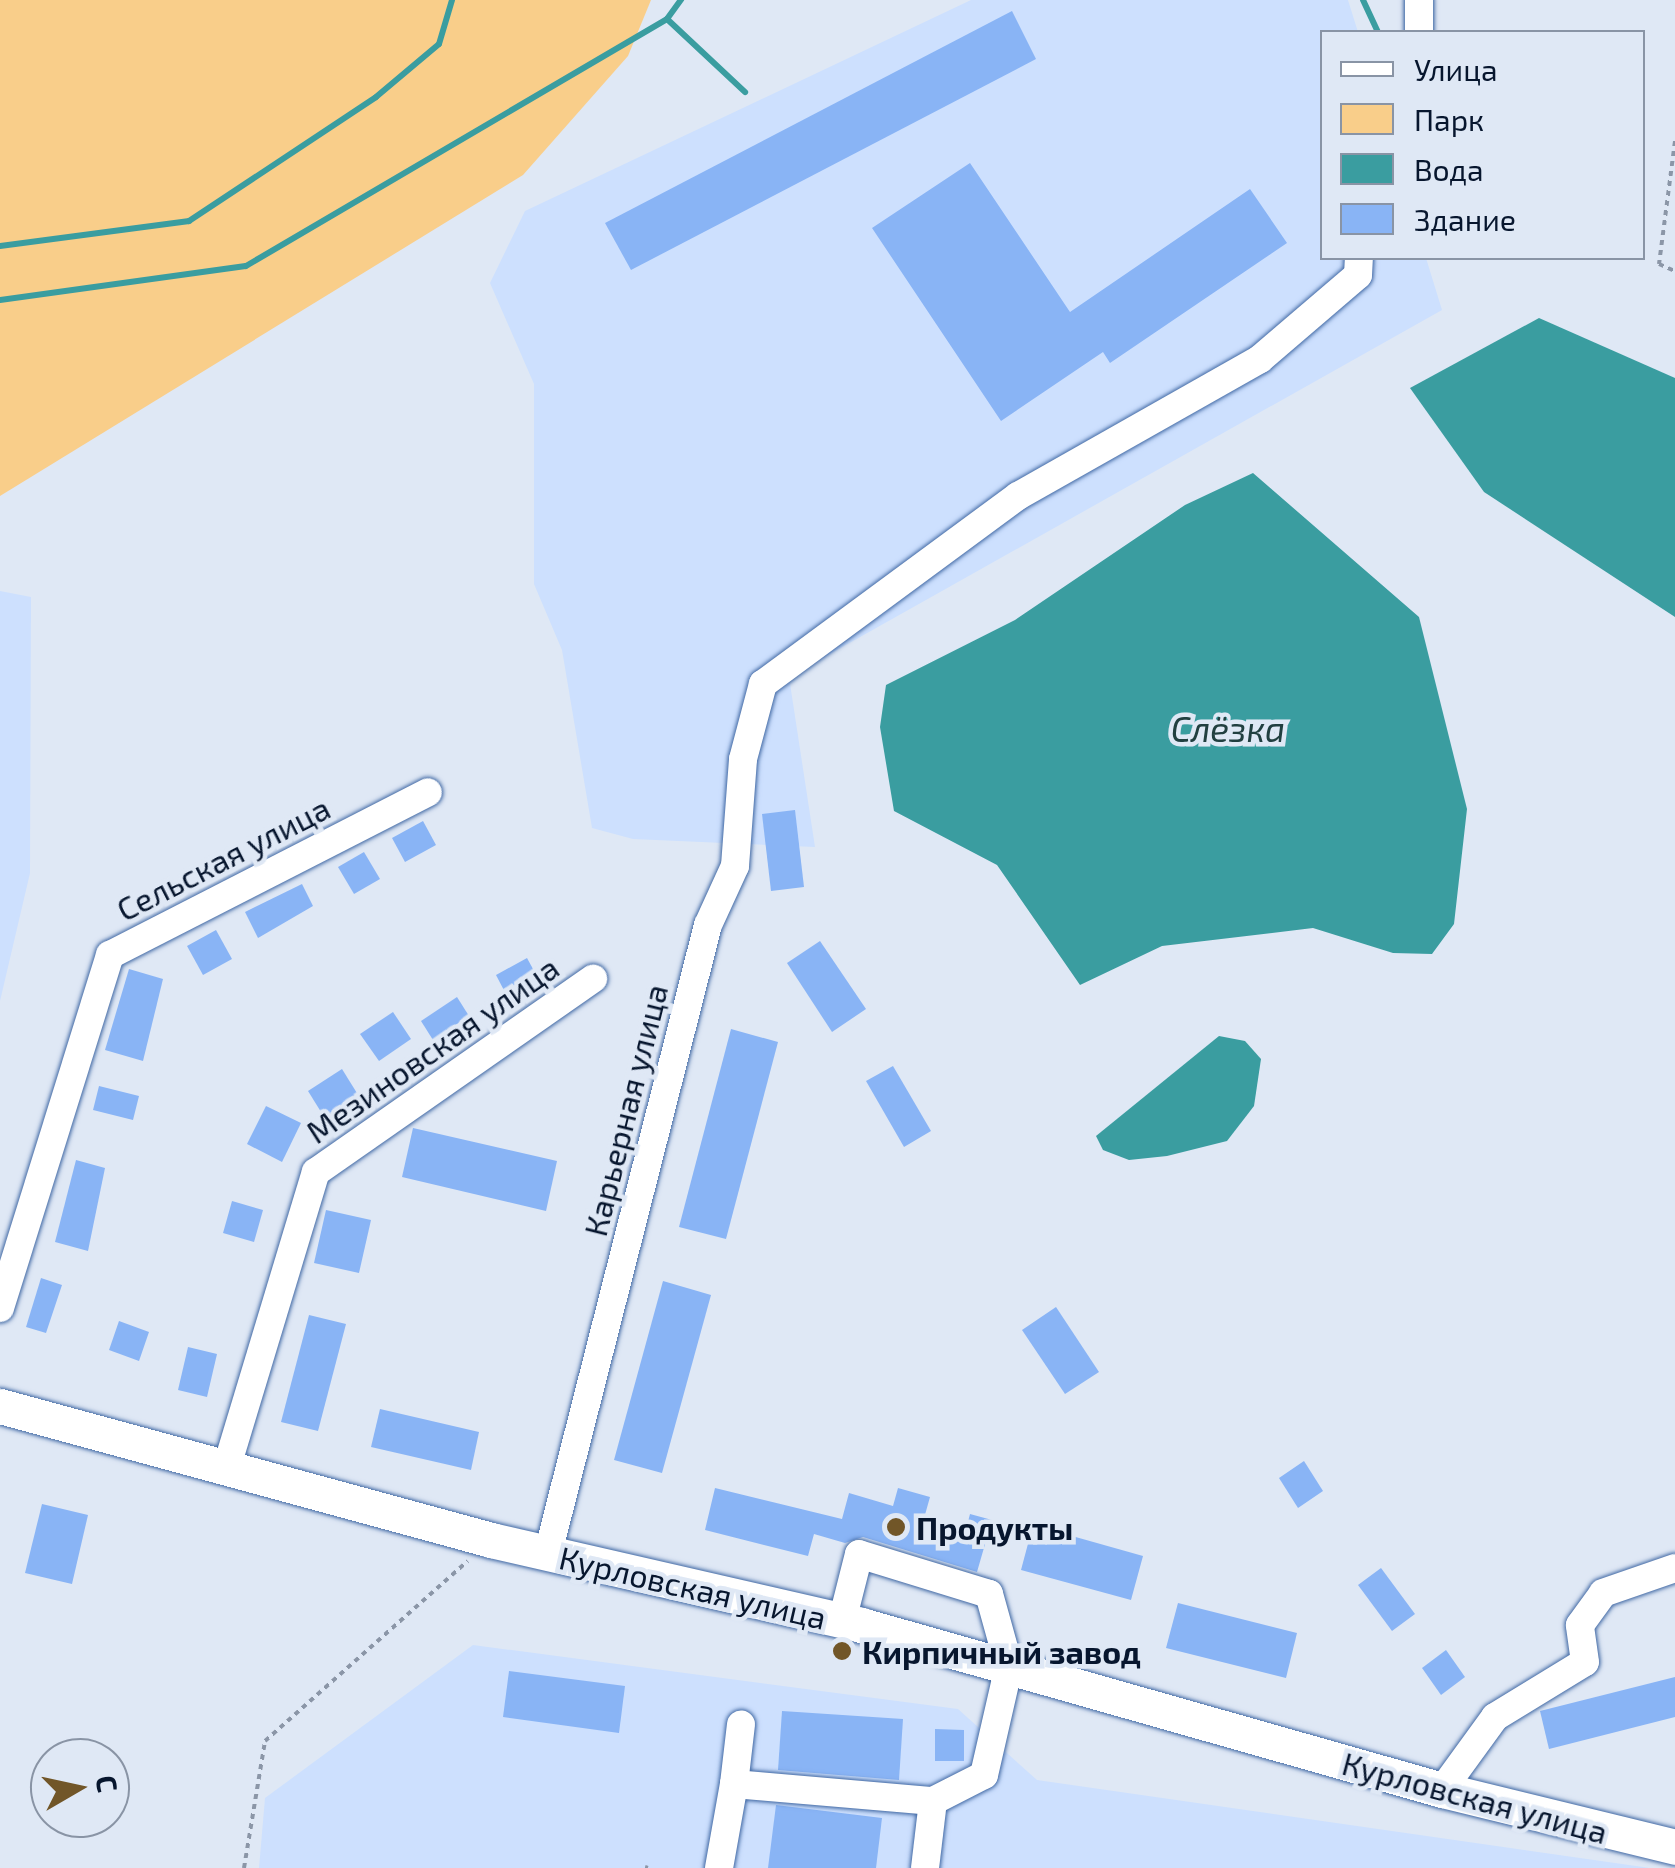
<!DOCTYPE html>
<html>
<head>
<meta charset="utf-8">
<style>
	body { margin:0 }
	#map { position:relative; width:1675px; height:1868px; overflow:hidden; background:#dfe8f5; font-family:"Exo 2",sans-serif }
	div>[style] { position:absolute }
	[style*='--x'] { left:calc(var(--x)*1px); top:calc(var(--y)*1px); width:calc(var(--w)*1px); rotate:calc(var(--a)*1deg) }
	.built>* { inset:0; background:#cde0fe }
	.green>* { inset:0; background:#f9ce8a }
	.water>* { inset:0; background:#3a9da0 }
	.stream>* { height:6px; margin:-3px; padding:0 3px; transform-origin:3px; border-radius:3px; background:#3a9da0 }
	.building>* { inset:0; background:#89b4f5 }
	.path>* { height:4px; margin-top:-2px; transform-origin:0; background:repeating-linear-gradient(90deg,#8b96a7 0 5px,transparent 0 10px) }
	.roads { filter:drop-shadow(0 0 2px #4068a4) drop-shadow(0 0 2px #4068a4) }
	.minor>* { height:28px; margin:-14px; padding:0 14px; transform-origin:14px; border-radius:14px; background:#fff }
	.major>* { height:35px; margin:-17.5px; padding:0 17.5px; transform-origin:17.5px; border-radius:17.5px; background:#fff }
	.dots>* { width:28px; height:28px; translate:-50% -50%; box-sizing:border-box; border:5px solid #dfe8f5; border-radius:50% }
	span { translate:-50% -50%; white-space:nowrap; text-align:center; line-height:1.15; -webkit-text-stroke:9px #dfe8f5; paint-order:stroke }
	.street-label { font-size:32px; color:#07162e }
	.poi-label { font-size:32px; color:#07162e; font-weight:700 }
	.left { translate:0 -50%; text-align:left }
	.water-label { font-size:35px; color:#213f40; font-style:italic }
	.legend { position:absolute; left:1320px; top:30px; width:325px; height:230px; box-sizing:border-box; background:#dfe8f5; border:2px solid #8994a5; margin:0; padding:12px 18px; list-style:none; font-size:30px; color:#07162e }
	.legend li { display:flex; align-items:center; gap:20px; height:50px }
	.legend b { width:50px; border:2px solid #8994a5 }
	.north { position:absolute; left:30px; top:1738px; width:100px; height:100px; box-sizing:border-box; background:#dfe8f5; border:2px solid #8994a5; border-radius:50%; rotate:81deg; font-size:28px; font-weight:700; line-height:40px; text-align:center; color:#07162e }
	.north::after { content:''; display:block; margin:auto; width:35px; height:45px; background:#715628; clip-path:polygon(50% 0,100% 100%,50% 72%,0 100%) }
</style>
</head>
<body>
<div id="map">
	<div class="built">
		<i style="clip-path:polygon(971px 0,1348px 0,1358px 32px,1322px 32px,1322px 258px,1426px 258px,1442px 310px,789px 677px,815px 847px,633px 839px,592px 828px,562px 650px,534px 584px,534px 384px,490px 283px,525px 211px)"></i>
		<i style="clip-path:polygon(0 591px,31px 597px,30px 873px,0 1001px)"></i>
		<i style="clip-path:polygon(473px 1645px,958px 1709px,1037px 1780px,1650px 1868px,259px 1868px,265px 1798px)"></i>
	</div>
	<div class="green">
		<i style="clip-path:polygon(0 0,651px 0,628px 56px,523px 175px,0 496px)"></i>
	</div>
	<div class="water">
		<i style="clip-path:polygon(1539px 318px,1675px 378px,1675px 617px,1484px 492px,1410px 388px)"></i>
		<i style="clip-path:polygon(1253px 473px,1419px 617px,1467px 809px,1454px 924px,1432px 954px,1393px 953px,1313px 928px,1162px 946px,1080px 985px,997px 865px,894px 811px,880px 727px,886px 685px,1015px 620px,1185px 505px)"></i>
		<i style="clip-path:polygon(1219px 1036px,1245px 1041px,1261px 1059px,1254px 1106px,1227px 1141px,1167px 1156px,1129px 1160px,1103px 1150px,1096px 1136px)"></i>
	</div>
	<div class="stream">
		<i style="--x:1363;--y:0;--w:35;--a:65"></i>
		<i style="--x:667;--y:19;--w:107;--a:43.1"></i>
		<i style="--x:0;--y:246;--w:191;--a:-7.5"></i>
		<i style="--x:189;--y:221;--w:224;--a:-33.5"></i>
		<i style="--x:376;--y:97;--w:82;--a:-40.1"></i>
		<i style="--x:439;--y:44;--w:46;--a:-73.5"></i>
		<i style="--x:0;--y:300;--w:248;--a:-7.9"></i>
		<i style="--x:246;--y:266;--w:488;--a:-30.4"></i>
		<i style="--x:667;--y:19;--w:24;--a:-54"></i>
	</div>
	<div class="building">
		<i style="clip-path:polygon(1012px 11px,1036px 59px,631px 270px,605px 223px)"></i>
		<i style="clip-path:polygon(970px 163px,1070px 312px,1250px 189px,1287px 243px,1110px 363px,1103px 352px,1001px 421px,872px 228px)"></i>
		<i style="clip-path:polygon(795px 810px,804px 887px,771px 891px,762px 814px)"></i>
		<i style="clip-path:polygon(423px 821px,436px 845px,405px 862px,392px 838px)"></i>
		<i style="clip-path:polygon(364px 852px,380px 879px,354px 894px,338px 867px)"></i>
		<i style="clip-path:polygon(302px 884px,313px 906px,258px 938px,245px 912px)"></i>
		<i style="clip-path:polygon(216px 930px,232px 959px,203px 975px,187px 946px)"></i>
		<i style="clip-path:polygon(820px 941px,866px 1009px,832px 1032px,787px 963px)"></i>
		<i style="clip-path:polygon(527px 958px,539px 980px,508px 998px,496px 975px)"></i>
		<i style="clip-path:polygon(129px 969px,163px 979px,143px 1061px,105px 1050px)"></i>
		<i style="clip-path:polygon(457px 997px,469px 1016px,433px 1040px,421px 1021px)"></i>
		<i style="clip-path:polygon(393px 1012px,411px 1039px,379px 1061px,360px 1034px)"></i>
		<i style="clip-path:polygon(731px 1029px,778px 1042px,726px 1239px,679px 1227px)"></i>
		<i style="clip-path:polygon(893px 1066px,931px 1131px,904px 1147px,866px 1081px)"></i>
		<i style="clip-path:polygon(342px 1069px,360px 1098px,326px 1120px,308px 1091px)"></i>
		<i style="clip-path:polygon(99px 1086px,139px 1096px,133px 1120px,93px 1110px)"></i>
		<i style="clip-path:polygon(266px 1106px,301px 1123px,282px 1162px,247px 1144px)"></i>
		<i style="clip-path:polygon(413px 1128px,557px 1161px,546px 1211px,402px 1177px)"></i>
		<i style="clip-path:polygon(76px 1160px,105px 1168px,88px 1251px,55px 1242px)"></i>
		<i style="clip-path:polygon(232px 1201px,263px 1210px,254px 1242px,223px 1233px)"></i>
		<i style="clip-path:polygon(326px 1210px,371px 1220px,359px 1273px,314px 1263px)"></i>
		<i style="clip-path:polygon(41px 1278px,62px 1285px,46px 1333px,26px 1327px)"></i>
		<i style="clip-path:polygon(663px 1281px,711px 1295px,662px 1473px,614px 1460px)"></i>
		<i style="clip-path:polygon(1056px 1307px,1099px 1372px,1065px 1394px,1022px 1330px)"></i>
		<i style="clip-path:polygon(309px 1315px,346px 1324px,318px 1431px,281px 1422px)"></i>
		<i style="clip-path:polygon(119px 1321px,149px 1332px,139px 1361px,109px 1350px)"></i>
		<i style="clip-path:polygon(188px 1347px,217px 1354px,207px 1397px,178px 1390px)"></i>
		<i style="clip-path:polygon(380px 1409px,479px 1432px,471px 1470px,371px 1447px)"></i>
		<i style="clip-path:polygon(1304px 1461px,1323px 1491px,1298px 1508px,1279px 1478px)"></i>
		<i style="clip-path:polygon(715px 1488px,842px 1519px,849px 1493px,893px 1506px,898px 1488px,930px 1497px,921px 1529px,963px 1541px,970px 1514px,992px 1520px,977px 1572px,863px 1537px,845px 1543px,814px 1534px,808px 1556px,705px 1530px)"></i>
		<i style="clip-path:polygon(42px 1504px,88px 1515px,72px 1584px,25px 1573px)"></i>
		<i style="clip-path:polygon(1033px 1525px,1143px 1556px,1131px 1600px,1021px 1570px)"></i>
		<i style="clip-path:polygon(1381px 1568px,1415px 1614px,1392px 1631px,1358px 1585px)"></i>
		<i style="clip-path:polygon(1178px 1603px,1297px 1633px,1286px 1678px,1166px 1648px)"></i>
		<i style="clip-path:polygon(1446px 1650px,1465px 1677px,1441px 1695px,1422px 1668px)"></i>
		<i style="clip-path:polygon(509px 1671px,625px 1686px,619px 1733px,503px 1717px)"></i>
		<i style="clip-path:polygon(1675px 1677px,1675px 1717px,1549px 1749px,1540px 1711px)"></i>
		<i style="clip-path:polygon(782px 1711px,903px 1719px,899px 1780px,778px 1770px)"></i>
		<i style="clip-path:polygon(935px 1729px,964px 1730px,964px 1761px,935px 1761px)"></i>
		<i style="clip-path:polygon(776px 1805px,882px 1818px,876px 1868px,768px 1868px)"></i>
	</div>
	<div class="path">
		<i style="--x:1675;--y:141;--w:124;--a:97.4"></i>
		<i style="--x:1659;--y:264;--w:17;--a:24"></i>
		<i style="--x:645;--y:1867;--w:3;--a:18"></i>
		<i style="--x:244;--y:1868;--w:129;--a:-80.6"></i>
		<i style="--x:265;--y:1741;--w:271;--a:-41.6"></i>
	</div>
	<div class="roads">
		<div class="minor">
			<i style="--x:1419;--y:0;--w:32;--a:90"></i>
			<i style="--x:0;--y:1308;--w:370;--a:-72.7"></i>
			<i style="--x:110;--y:955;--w:357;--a:-27.1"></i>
			<i style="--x:227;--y:1466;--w:307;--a:-73.2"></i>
			<i style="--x:316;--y:1172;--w:338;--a:-34.9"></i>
			<i style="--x:548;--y:1553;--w:648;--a:-75.71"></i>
			<i style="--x:708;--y:925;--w:65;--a:-65.4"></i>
			<i style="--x:735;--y:866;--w:107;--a:-85.7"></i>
			<i style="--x:743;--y:759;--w:78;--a:-75.1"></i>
			<i style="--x:763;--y:684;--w:317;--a:-36.4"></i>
			<i style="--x:1018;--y:496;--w:278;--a:-29.5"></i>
			<i style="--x:1260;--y:359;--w:129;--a:-40.6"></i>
			<i style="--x:1358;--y:275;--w:17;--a:-87"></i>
			<i style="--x:734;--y:1784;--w:60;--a:-83.3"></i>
			<i style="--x:1442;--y:1790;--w:90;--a:-54"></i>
			<i style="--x:1495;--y:1717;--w:105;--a:-31.4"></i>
			<i style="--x:1585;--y:1662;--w:37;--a:-98"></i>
			<i style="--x:1580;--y:1625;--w:39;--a:-54"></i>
			<i style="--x:1603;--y:1593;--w:76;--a:-19.1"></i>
			<i style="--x:719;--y:1868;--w:85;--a:-79.9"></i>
			<i style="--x:734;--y:1784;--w:200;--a:4.9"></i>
			<i style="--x:933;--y:1801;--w:57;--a:-27"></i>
			<i style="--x:984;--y:1775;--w:112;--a:-77.1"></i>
			<i style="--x:1009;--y:1666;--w:75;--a:-105.5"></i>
			<i style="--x:989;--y:1594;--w:136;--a:-162.9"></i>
			<i style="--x:859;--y:1554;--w:69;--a:104.2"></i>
			<i style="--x:925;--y:1868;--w:67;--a:-83.2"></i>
		</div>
		<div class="major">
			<i style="--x:0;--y:1406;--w:509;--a:15.26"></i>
			<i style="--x:491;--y:1540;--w:380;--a:12.9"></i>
			<i style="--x:861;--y:1625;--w:604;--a:15.85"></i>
			<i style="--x:1442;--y:1790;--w:240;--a:13.7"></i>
		</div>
	</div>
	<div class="dots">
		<i style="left:896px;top:1527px;background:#715628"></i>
		<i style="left:842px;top:1651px;background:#715628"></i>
	</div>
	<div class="street-label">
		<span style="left:223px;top:858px;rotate:-27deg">Сельская улица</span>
		<span style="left:432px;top:1049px;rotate:-35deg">Мезиновская улица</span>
		<span style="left:625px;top:1110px;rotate:-76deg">Карьерная улица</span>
		<span style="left:693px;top:1587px;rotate:13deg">Курловская улица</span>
		<span style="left:1475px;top:1797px;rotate:15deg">Курловская улица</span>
	</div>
	<div class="poi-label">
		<span class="left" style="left:916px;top:1527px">Продукты</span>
		<span class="left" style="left:862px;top:1651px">Кирпичный завод</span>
	</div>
	<div class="water-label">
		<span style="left:1228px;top:728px">Слёзка</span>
	</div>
	<ul class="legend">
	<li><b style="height:12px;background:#fff"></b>Улица</li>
	<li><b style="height:28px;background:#f9ce8a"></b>Парк</li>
	<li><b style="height:28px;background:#3a9da0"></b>Вода</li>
	<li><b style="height:28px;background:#89b4f5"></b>Здание</li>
	</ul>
	<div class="north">С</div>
</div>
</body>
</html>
